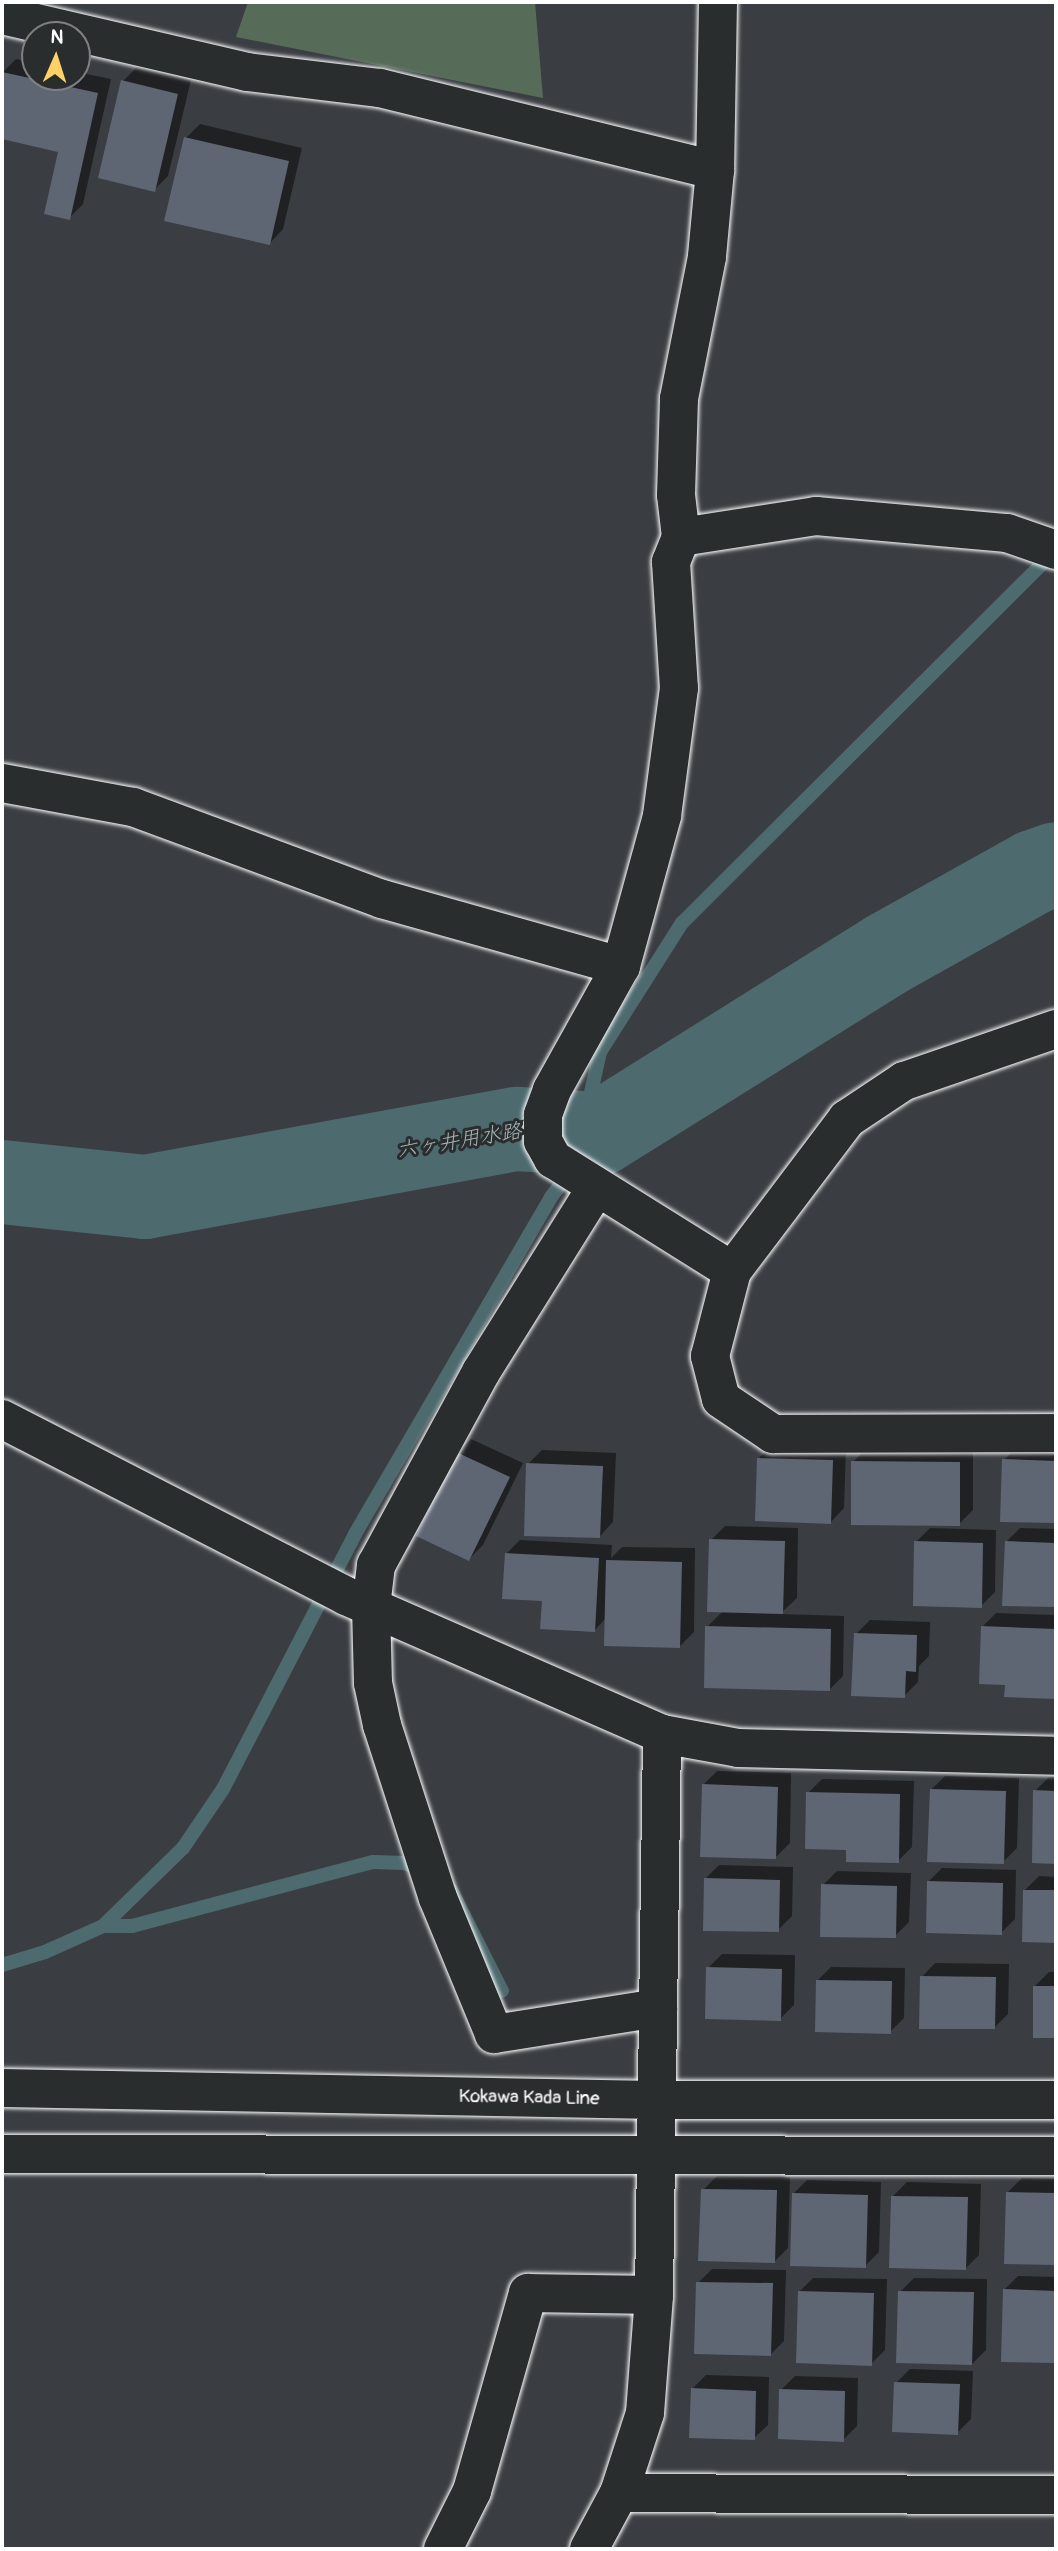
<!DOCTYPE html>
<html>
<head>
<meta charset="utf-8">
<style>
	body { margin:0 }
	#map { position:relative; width:1058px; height:2551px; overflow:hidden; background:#3a3e43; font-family:Pangolin,"Klee One",sans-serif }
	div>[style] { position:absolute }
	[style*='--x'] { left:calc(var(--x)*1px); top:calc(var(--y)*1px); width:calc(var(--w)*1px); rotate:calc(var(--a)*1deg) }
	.green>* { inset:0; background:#566c58 }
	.shadow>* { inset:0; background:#0007 }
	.stream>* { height:14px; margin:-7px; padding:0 7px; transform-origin:7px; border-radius:7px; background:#4d6b6f }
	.river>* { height:84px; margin:-42px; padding:0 42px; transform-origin:42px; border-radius:42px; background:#4d6b6f }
	.building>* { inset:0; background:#5e6674 }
	.roads { filter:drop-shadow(0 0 2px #fff) drop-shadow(0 0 2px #fff) }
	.street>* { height:38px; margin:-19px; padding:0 19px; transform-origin:19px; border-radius:19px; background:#2a2d2e }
	.secondary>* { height:38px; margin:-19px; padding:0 19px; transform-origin:19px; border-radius:19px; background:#2a2d2e }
	.primary>* { height:38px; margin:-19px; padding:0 19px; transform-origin:19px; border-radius:19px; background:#2a2d2e }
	span { translate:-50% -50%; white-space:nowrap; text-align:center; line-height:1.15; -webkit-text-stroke:6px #2a2d2e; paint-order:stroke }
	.street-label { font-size:19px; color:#fff }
	.water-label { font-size:21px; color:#a6b5b7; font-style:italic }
	.frame { position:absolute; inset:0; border:4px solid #fff; pointer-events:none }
	.north { position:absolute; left:21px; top:21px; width:70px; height:70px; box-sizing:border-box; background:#2a2d2e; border:2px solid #7f8182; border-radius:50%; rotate:3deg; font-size:19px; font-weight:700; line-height:28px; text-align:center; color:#fff }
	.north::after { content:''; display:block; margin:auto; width:24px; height:32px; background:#ffd166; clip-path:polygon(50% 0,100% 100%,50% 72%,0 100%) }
</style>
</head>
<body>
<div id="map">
	<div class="green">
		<i style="clip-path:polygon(248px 2px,535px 2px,543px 98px,236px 37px)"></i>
	</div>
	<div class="shadow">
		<i style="clip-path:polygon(16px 59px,35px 63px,35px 77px,77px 77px,77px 72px,111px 79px,83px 204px,69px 218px,60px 150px,2px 137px,2px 73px)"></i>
		<i style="clip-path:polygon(137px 67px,191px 80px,168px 176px,154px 190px,123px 81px)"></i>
		<i style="clip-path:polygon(200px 124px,302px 148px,283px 229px,270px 243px,186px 138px)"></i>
		<i style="clip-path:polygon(471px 1439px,523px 1463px,483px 1545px,469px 1559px,457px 1453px)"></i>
		<i style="clip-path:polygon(773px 1444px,846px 1447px,844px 1508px,831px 1522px,759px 1458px)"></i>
		<i style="clip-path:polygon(1018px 1446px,1056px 1447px,1056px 1522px,1002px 1520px,1004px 1460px)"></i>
		<i style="clip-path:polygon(867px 1448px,973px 1449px,973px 1510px,959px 1524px,853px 1462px)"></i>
		<i style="clip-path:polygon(542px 1450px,616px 1453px,613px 1522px,600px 1536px,528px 1464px)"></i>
		<i style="clip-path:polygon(725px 1526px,798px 1528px,797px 1598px,780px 1614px,844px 1616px,843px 1676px,829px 1690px,707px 1627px,723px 1611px,711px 1540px)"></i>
		<i style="clip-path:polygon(930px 1528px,996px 1530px,995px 1592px,981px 1606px,916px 1542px)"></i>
		<i style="clip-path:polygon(1020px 1528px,1056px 1529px,1056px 1605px,1004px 1604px,1006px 1542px)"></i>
		<i style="clip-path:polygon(520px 1540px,612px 1545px,611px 1558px,622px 1547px,695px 1548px,694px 1632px,680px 1646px,606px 1618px,595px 1630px,543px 1599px,506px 1554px)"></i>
		<i style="clip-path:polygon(996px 1613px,1056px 1615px,1056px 1698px,1006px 1696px,1007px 1683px,982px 1627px)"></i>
		<i style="clip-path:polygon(870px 1620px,930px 1622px,929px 1656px,919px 1666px,918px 1682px,904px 1696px,856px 1634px)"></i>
		<i style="clip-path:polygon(717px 1771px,791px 1773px,790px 1843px,776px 1857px,703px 1785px)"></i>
		<i style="clip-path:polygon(945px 1776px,1019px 1778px,1017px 1848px,1003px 1862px,931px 1790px)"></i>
		<i style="clip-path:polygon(1049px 1777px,1056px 1777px,1056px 1862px,1033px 1861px,1035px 1791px)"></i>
		<i style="clip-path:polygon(822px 1779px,914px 1781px,912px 1847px,898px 1861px,848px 1848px,808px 1793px)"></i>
		<i style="clip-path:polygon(719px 1865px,793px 1867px,792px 1916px,778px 1930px,705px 1879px)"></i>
		<i style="clip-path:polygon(942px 1868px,1016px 1870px,1015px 1919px,1001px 1933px,928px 1882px)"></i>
		<i style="clip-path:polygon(837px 1871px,911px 1873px,909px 1922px,895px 1936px,823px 1885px)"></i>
		<i style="clip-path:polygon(1039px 1876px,1056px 1877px,1056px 1941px,1024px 1941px,1025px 1890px)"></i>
		<i style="clip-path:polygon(722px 1954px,795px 1955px,794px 2005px,780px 2019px,708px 1968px)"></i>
		<i style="clip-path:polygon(935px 1963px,1009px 1964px,1008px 2014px,994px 2028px,922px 1977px)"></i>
		<i style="clip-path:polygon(831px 1967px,905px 1968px,904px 2018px,890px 2032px,817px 1981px)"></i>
		<i style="clip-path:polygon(1049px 1972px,1056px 1972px,1056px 2036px,1034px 2036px,1035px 1986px)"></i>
		<i style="clip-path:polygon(717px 2176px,790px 2177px,788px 2248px,774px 2262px,703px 2190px)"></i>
		<i style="clip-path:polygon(1022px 2178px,1056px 2179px,1056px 2264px,1006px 2262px,1008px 2192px)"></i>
		<i style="clip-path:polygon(807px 2180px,881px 2182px,879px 2252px,865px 2266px,793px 2194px)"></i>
		<i style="clip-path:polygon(907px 2182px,981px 2184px,979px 2255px,965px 2269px,893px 2196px)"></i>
		<i style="clip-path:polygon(712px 2269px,786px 2270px,784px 2341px,770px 2355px,698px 2283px)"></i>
		<i style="clip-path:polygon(1018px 2276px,1056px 2277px,1056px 2362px,1003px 2361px,1004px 2290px)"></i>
		<i style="clip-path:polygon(813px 2278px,887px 2279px,885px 2350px,871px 2364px,799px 2292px)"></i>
		<i style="clip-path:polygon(914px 2278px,987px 2279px,986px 2350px,972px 2364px,900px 2292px)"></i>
		<i style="clip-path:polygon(910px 2369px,973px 2371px,971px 2419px,957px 2433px,896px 2383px)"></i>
		<i style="clip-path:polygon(706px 2375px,769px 2377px,768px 2425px,754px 2438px,692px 2389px)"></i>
		<i style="clip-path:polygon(795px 2376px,858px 2378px,857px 2426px,843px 2440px,781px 2390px)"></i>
	</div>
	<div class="stream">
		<i style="--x:582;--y:1133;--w:83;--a:-77.5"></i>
		<i style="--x:600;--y:1052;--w:153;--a:-57.6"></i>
		<i style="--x:682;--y:923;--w:524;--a:-44.92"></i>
		<i style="--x:451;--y:1890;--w:113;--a:63.2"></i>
		<i style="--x:103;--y:1926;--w:29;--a:0"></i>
		<i style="--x:132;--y:1926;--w:249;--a:-14.9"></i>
		<i style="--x:373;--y:1862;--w:32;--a:2"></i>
		<i style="--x:405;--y:1863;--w:21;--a:23"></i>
		<i style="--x:2;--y:1965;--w:45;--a:-16.8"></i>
		<i style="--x:45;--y:1952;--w:64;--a:-24.1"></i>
		<i style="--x:103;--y:1926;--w:112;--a:-44.3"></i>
		<i style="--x:183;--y:1848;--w:71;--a:-55.9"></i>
		<i style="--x:223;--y:1789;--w:287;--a:-62.6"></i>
		<i style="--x:355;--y:1534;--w:390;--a:-59.8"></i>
		<i style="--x:551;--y:1197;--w:79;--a:-52.7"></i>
	</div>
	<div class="river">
		<i style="--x:2;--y:1182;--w:144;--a:6"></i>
		<i style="--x:145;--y:1197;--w:378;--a:-10.4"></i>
		<i style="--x:517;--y:1129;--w:82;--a:3.5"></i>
		<i style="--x:599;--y:1134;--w:340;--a:-32"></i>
		<i style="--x:887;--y:954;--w:168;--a:-29.2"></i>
		<i style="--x:1034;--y:872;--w:23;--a:-20"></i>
	</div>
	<div class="building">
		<i style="clip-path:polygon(2px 72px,98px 93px,70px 220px,44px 214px,58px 152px,2px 139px)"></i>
		<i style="clip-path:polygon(121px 80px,178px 94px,155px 192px,98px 178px)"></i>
		<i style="clip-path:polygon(184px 137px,289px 161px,270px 245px,164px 221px)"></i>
		<i style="clip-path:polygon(456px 1452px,510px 1477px,469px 1561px,416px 1536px)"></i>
		<i style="clip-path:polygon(757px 1458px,833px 1460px,831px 1524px,755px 1521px)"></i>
		<i style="clip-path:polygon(1002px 1459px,1056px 1461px,1056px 1523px,1000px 1522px)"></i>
		<i style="clip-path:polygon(851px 1461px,960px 1462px,960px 1526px,851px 1525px)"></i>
		<i style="clip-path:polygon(526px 1463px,603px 1466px,600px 1538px,524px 1536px)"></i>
		<i style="clip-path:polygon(709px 1539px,785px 1541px,783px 1614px,707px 1612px)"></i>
		<i style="clip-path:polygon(914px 1541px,983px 1543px,982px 1608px,913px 1606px)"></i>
		<i style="clip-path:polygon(1005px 1541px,1056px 1543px,1056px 1607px,1002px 1606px)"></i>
		<i style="clip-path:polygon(505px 1553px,599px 1558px,595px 1632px,540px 1629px,542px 1601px,502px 1599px)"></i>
		<i style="clip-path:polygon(606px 1560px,682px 1562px,680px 1648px,604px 1646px)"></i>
		<i style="clip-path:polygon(705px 1626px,831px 1629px,830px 1691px,704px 1688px)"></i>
		<i style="clip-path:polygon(981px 1626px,1056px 1629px,1056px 1699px,1004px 1697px,1005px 1685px,979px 1684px)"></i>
		<i style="clip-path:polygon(854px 1633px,917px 1635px,916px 1672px,906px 1671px,905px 1698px,851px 1696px)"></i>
		<i style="clip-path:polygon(702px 1784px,778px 1787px,776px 1859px,700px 1857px)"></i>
		<i style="clip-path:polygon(930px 1789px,1006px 1791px,1004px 1864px,927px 1862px)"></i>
		<i style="clip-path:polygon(1033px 1790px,1056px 1791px,1056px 1864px,1032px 1863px)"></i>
		<i style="clip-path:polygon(806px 1792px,900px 1794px,899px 1863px,846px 1862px,846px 1850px,805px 1849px)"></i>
		<i style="clip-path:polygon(704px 1878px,780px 1880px,779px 1932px,703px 1931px)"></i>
		<i style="clip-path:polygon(927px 1881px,1003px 1883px,1002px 1935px,926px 1933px)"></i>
		<i style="clip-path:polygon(821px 1884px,897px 1886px,896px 1938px,820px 1937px)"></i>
		<i style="clip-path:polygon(1023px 1890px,1056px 1890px,1056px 1943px,1022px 1942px)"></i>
		<i style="clip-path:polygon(706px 1967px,782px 1969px,781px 2021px,705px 2019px)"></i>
		<i style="clip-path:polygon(920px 1976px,996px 1977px,995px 2029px,919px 2029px)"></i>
		<i style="clip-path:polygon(816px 1980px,892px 1981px,891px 2034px,815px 2032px)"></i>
		<i style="clip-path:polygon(1033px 1986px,1056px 1986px,1056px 2038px,1033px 2038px)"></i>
		<i style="clip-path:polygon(701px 2189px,777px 2190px,775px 2263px,698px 2261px)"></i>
		<i style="clip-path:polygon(1006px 2192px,1056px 2193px,1056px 2265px,1004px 2264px)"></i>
		<i style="clip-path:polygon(792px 2193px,868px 2195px,866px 2268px,790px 2266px)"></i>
		<i style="clip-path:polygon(891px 2196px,968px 2197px,966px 2270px,889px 2268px)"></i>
		<i style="clip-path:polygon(696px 2282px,773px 2283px,771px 2356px,694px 2354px)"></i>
		<i style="clip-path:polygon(1003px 2289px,1056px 2291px,1056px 2363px,1001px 2362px)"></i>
		<i style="clip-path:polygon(798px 2291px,874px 2293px,872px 2366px,796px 2363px)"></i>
		<i style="clip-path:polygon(898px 2291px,974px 2292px,972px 2365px,896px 2363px)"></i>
		<i style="clip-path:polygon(894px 2382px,960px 2384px,958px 2435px,892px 2432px)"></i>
		<i style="clip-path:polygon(691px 2388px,756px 2391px,755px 2440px,689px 2438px)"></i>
		<i style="clip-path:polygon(779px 2389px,845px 2391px,844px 2442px,778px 2439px)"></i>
	</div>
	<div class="roads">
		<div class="street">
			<i style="--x:718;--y:2;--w:168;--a:91"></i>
			<i style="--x:715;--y:170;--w:87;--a:95.3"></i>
			<i style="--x:707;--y:257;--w:145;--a:101.2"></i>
			<i style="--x:679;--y:399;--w:96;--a:91.8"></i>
			<i style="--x:676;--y:495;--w:42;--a:83.2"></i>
			<i style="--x:681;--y:537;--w:27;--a:112"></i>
			<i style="--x:671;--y:562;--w:126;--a:86.4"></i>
			<i style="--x:679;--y:688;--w:129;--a:97.6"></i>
			<i style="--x:662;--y:816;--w:156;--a:105.3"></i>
			<i style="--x:621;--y:966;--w:142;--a:119.1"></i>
			<i style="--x:552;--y:1090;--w:27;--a:110"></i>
			<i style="--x:543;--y:1115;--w:26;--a:90"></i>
			<i style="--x:543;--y:1141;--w:21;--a:61"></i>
			<i style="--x:553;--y:1159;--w:211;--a:32"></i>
			<i style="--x:2;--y:15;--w:252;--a:13.1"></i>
			<i style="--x:247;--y:72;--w:134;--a:6.9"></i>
			<i style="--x:380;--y:88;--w:345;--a:13.8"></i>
			<i style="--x:681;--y:537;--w:137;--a:-8.8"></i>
			<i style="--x:816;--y:516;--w:192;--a:5.1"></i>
			<i style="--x:1007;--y:533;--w:52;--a:19.1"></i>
			<i style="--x:2;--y:783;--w:133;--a:10.4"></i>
			<i style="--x:133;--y:807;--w:265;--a:20.3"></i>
			<i style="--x:382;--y:899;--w:248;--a:15.7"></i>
			<i style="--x:1056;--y:1029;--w:161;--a:161.1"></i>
			<i style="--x:904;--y:1081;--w:69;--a:146.3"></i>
			<i style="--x:847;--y:1119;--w:191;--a:127.1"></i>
			<i style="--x:732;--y:1271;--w:88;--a:104.5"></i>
			<i style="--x:710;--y:1356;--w:44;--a:75.7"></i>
			<i style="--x:721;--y:1399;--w:63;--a:33.9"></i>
			<i style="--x:773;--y:1434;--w:283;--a:-0.2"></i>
			<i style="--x:596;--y:1188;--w:217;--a:122"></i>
			<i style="--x:481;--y:1372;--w:220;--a:118.5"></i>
			<i style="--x:376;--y:1565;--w:42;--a:96.8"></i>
			<i style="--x:371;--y:1607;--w:76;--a:88.5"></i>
			<i style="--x:373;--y:1683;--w:43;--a:77.9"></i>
			<i style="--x:382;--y:1725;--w:182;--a:72.1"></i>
			<i style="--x:438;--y:1898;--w:147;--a:67.6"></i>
			<i style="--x:494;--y:2034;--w:166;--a:-9"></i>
			<i style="--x:619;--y:2493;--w:437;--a:0.3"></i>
			<i style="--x:443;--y:2549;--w:65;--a:-63.4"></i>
			<i style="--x:472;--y:2491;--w:206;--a:-74.2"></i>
			<i style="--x:528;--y:2293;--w:126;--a:0.9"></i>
			<i style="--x:589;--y:2549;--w:64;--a:-61.8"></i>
			<i style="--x:619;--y:2493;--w:84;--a:-72"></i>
			<i style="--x:645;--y:2413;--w:118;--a:-85.6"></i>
			<i style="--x:654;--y:2295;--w:561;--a:-89.18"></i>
		</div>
		<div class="secondary">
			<i style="--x:2;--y:1419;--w:387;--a:27.2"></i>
			<i style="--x:346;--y:1596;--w:345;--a:23.6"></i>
			<i style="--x:662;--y:1734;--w:77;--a:10.4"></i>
			<i style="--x:738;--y:1748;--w:318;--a:1.4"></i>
		</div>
		<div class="primary">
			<i style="--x:2;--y:2088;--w:654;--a:1.05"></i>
			<i style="--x:656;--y:2100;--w:400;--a:0"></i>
			<i style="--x:2;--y:2154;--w:1054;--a:0.11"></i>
		</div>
	</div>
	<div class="street-label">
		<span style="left:529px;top:2098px;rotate:1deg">Kokawa Kada Line</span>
	</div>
	<div class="water-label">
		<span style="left:459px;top:1141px;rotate:-9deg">六ヶ井用水路</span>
	</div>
	<div class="frame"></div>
	<div class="north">N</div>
</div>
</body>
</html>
